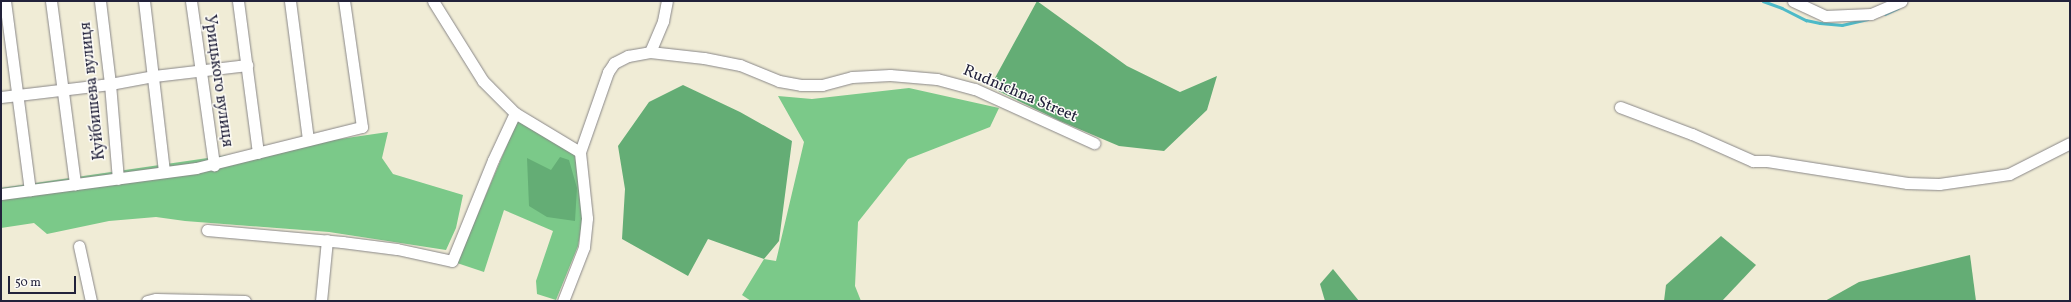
<!DOCTYPE html>
<html>
<head>
<meta charset="utf-8">
<style>
	body { margin:0 }
	#map { position:relative; width:2071px; height:302px; overflow:hidden; background:#f0ecd6; font-family:Vollkorn,serif }
	div>[style] { position:absolute }
	[style*='--x'] { left:calc(var(--x)*1px); top:calc(var(--y)*1px); width:calc(var(--w)*1px); rotate:calc(var(--a)*1deg) }
	.green>* { inset:0; background:#7bc989 }
	.forest>* { inset:0; background:#64ad75 }
	.stream>* { height:2.5px; margin:-1.25px; padding:0 1.25px; transform-origin:1.25px; border-radius:1.25px; background:#4dbac8 }
	.roads { filter:drop-shadow(0 0 1px #898788) drop-shadow(0 0 1px #898788) }
	.minor>* { height:11px; margin:-5.5px; padding:0 5.5px; transform-origin:5.5px; border-radius:5.5px; background:#fff }
	span { translate:-50% -50%; white-space:nowrap; text-align:center; line-height:1.15; -webkit-text-stroke:3px #fdfcf7; paint-order:stroke }
	.street-label { font-size:16px; color:#22223b }
	.frame { position:absolute; inset:0; border:2px solid #22223b; pointer-events:none }
	.scale { position:absolute; left:8px; top:276px; width:68px; height:18px; box-sizing:border-box; border:2px solid #22223b; border-top:0; padding-left:5px; font-size:12px; line-height:14px; white-space:nowrap; color:#22223b; -webkit-text-stroke:3px #fdfcf7; paint-order:stroke }
</style>
</head>
<body>
<div id="map">
	<div class="green">
		<i style="clip-path:polygon(909px 88px,999px 108px,990px 127px,908px 159px,858px 222px,855px 286px,861px 301px,751px 301px,742px 295px,764px 259px,776px 261px,804px 142px,778px 96px,812px 99px)"></i>
		<i style="clip-path:polygon(518px 119px,575px 154px,583px 218px,578px 246px,556px 300px,537px 294px,536px 281px,553px 231px,504px 210px,484px 272px,457px 263px)"></i>
		<i style="clip-path:polygon(388px 132px,382px 158px,393px 174px,463px 195px,456px 228px,446px 250px,329px 232px,185px 221px,156px 217px,109px 221px,47px 234px,34px 223px,1px 228px,1px 188px)"></i>
	</div>
	<div class="forest">
		<i style="clip-path:polygon(1037px 1px,1127px 66px,1180px 92px,1217px 76px,1207px 110px,1164px 151px,1119px 146px,1060px 121px,990px 87px)"></i>
		<i style="clip-path:polygon(683px 85px,740px 112px,792px 141px,779px 241px,764px 259px,708px 239px,688px 276px,622px 239px,625px 189px,618px 146px,649px 102px)"></i>
		<i style="clip-path:polygon(560px 157px,569px 160px,577px 188px,575px 221px,547px 217px,529px 206px,527px 158px,551px 170px)"></i>
		<i style="clip-path:polygon(1721px 236px,1756px 265px,1722px 301px,1664px 301px,1666px 285px)"></i>
		<i style="clip-path:polygon(1970px 255px,1976px 301px,1825px 301px,1859px 282px)"></i>
		<i style="clip-path:polygon(1333px 269px,1359px 301px,1325px 301px,1320px 284px)"></i>
	</div>
	<div class="stream">
		<i style="--x:1763;--y:1;--w:20;--a:20"></i>
		<i style="--x:1782;--y:8;--w:27;--a:27"></i>
		<i style="--x:1806;--y:20;--w:14;--a:12"></i>
		<i style="--x:1820;--y:23;--w:22;--a:5"></i>
		<i style="--x:1842;--y:25;--w:26;--a:-13"></i>
		<i style="--x:1885;--y:14;--w:14;--a:-25"></i>
	</div>
	<div class="roads">
		<div class="minor">
			<i style="--x:5;--y:1;--w:191;--a:82.5"></i>
			<i style="--x:51;--y:1;--w:185;--a:82.5"></i>
			<i style="--x:100;--y:1;--w:84;--a:83.1"></i>
			<i style="--x:110;--y:84;--w:95;--a:85.2"></i>
			<i style="--x:144;--y:1;--w:172;--a:83.3"></i>
			<i style="--x:191;--y:1;--w:166;--a:82"></i>
			<i style="--x:238;--y:1;--w:153;--a:82.5"></i>
			<i style="--x:290;--y:1;--w:140;--a:82.6"></i>
			<i style="--x:433;--y:1;--w:94;--a:58"></i>
			<i style="--x:483;--y:81;--w:45;--a:45"></i>
			<i style="--x:515;--y:113;--w:76;--a:31"></i>
			<i style="--x:580;--y:152;--w:85;--a:-70.7"></i>
			<i style="--x:608;--y:72;--w:11;--a:-56"></i>
			<i style="--x:614;--y:63;--w:16;--a:-27"></i>
			<i style="--x:628;--y:56;--w:22;--a:-10"></i>
			<i style="--x:650;--y:52;--w:34;--a:-67"></i>
			<i style="--x:663;--y:21;--w:20;--a:-79"></i>
			<i style="--x:1793;--y:1;--w:35;--a:25"></i>
			<i style="--x:1825;--y:16;--w:46;--a:-2.5"></i>
			<i style="--x:1871;--y:14;--w:33;--a:-23"></i>
			<i style="--x:650;--y:52;--w:54;--a:6.3"></i>
			<i style="--x:704;--y:58;--w:37;--a:11"></i>
			<i style="--x:740;--y:65;--w:42;--a:22.3"></i>
			<i style="--x:779;--y:81;--w:22;--a:10"></i>
			<i style="--x:801;--y:85;--w:21;--a:0"></i>
			<i style="--x:822;--y:85;--w:31;--a:-15"></i>
			<i style="--x:852;--y:77;--w:38;--a:-3"></i>
			<i style="--x:890;--y:75;--w:47;--a:4.9"></i>
			<i style="--x:937;--y:79;--w:39;--a:15"></i>
			<i style="--x:975;--y:89;--w:131;--a:24.4"></i>
			<i style="--x:1;--y:97;--w:110;--a:-6.8"></i>
			<i style="--x:110;--y:84;--w:45;--a:-10.3"></i>
			<i style="--x:154;--y:76;--w:94;--a:-6.7"></i>
			<i style="--x:1620;--y:107;--w:77;--a:20.6"></i>
			<i style="--x:1692;--y:134;--w:67;--a:23.9"></i>
			<i style="--x:1753;--y:161;--w:14;--a:0"></i>
			<i style="--x:1767;--y:161;--w:142;--a:8.9"></i>
			<i style="--x:1907;--y:183;--w:32;--a:2"></i>
			<i style="--x:1939;--y:184;--w:71;--a:-8.1"></i>
			<i style="--x:2009;--y:174;--w:68;--a:-26.9"></i>
			<i style="--x:1;--y:194;--w:197;--a:-7.6"></i>
			<i style="--x:196;--y:168;--w:171;--a:-13.9"></i>
			<i style="--x:362;--y:127;--w:127;--a:-98.1"></i>
			<i style="--x:207;--y:230;--w:136;--a:5.1"></i>
			<i style="--x:342;--y:242;--w:55;--a:7.3"></i>
			<i style="--x:397;--y:249;--w:56;--a:12.3"></i>
			<i style="--x:452;--y:261;--w:109;--a:-67.9"></i>
			<i style="--x:493;--y:160;--w:52;--a:-64.9"></i>
			<i style="--x:79;--y:246;--w:56;--a:77.7"></i>
			<i style="--x:147;--y:301;--w:9;--a:-13"></i>
			<i style="--x:156;--y:299;--w:89;--a:1.3"></i>
			<i style="--x:321;--y:301;--w:61;--a:-84.4"></i>
			<i style="--x:563;--y:301;--w:58;--a:-68.7"></i>
			<i style="--x:584;--y:247;--w:29;--a:-84"></i>
			<i style="--x:587;--y:218;--w:66;--a:-96.1"></i>
		</div>
	</div>
	<div class="street-label">
		<span style="left:218px;top:81px;rotate:82deg">Урицького вулиця</span>
		<span style="left:93px;top:91px;rotate:-96deg">Куйбишева вулиця</span>
		<span style="left:1020px;top:94px;rotate:23deg">Rudnichna Street</span>
	</div>
	<div class="frame"></div>
	<div class="scale">50 m</div>
</div>
</body>
</html>
